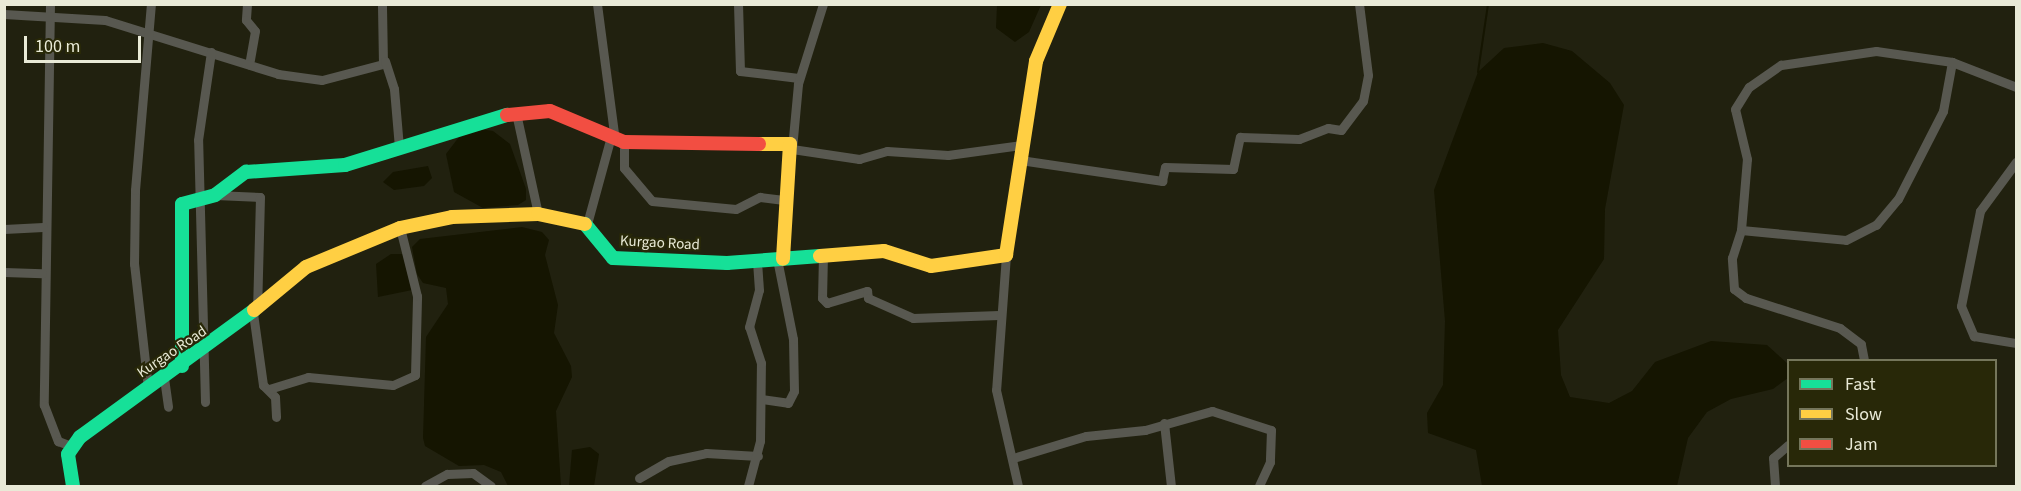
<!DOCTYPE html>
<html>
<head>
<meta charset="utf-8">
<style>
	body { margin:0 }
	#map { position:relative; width:2021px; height:491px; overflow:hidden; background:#21210f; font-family:"Source Sans 3",sans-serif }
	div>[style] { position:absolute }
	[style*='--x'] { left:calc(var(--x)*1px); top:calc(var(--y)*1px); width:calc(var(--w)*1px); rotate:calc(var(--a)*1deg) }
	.water>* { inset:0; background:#151501 }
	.stream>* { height:2px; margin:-1px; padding:0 1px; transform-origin:1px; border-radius:1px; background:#151501 }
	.street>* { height:9px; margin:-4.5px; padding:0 4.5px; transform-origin:4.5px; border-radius:4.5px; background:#585850 }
	.fast>* { height:14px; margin:-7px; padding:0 7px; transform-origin:7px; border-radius:7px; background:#16e098 }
	.slow>* { height:14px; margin:-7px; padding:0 7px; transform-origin:7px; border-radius:7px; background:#ffcf43 }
	.jam>* { height:14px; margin:-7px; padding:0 7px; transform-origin:7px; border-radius:7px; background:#f24e42 }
	span { translate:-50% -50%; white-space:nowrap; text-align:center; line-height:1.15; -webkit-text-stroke:4.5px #282808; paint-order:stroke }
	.street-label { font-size:15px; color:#e9ead7 }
	.frame { position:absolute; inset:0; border:6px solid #e9ead7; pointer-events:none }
	.legend { position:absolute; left:1787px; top:359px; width:210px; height:108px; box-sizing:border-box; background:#282808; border:2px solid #75765b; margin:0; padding:8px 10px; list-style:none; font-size:18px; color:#e9ead7 }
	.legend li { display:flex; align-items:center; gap:12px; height:30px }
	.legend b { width:30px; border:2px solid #75765b }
	.scale { position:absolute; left:24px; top:36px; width:117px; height:27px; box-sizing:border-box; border:3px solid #e9ead7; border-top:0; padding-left:8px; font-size:18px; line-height:21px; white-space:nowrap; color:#e9ead7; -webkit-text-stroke:4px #282808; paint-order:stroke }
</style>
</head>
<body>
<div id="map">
	<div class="water">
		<i style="clip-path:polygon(997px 5px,997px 4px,1041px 5px,1029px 32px,1015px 42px,996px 28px)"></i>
		<i style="clip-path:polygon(1543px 43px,1572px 51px,1610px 83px,1624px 105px,1605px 209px,1604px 259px,1558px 330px,1561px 375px,1570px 397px,1609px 403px,1632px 391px,1655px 362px,1711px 341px,1767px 345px,1788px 364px,1788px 378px,1773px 389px,1731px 399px,1707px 412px,1688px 438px,1677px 486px,1482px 486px,1476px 450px,1428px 433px,1427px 413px,1443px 385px,1445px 321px,1434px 190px,1478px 72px,1504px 48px)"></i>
		<i style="clip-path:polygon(473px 128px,493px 131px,510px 144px,526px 189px,526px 200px,518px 205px,483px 208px,454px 192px,446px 154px,462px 133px)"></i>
		<i style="clip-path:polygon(428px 166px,432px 178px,424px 186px,394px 190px,383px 182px,393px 172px)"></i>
		<i style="clip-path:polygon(522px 227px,542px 232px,549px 240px,545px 255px,558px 305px,554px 333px,571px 366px,572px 377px,556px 411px,561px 486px,508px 486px,501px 472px,484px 465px,459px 466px,425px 446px,423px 438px,426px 337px,448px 304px,446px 288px,423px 283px,417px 274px,412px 247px,420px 239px)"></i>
		<i style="clip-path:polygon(391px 254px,403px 254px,412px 290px,378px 297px,376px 264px)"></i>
		<i style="clip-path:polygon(590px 447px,599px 454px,594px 486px,569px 486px,572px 450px)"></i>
	</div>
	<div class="stream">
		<i style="--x:1478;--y:72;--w:69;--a:-81.6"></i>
	</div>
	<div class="street">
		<i style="--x:50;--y:4;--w:401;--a:90.9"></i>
		<i style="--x:44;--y:405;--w:39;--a:69"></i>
		<i style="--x:58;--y:441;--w:14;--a:21"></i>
		<i style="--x:247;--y:4;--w:16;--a:94"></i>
		<i style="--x:246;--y:20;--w:14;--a:51"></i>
		<i style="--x:255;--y:31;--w:34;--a:100"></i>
		<i style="--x:597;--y:4;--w:137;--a:82.5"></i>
		<i style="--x:738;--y:4;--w:67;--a:88.3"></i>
		<i style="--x:740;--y:71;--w:59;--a:6.8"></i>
		<i style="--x:823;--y:4;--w:84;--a:107.4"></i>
		<i style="--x:798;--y:84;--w:65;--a:95.3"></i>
		<i style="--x:792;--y:149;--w:68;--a:8.5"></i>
		<i style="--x:859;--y:159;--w:29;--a:-16"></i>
		<i style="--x:887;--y:151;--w:61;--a:3.8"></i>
		<i style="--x:948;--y:155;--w:74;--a:-7.8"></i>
		<i style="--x:4;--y:14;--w:101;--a:3.4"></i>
		<i style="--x:105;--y:20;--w:181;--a:17.3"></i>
		<i style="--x:278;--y:74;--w:44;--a:7.8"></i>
		<i style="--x:322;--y:80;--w:63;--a:-14.7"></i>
		<i style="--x:383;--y:64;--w:60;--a:-91"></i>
		<i style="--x:385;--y:61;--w:29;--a:72"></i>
		<i style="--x:394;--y:89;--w:58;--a:85.1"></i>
		<i style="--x:516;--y:113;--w:103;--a:77.7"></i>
		<i style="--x:624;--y:142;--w:26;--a:90"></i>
		<i style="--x:624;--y:168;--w:43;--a:49.7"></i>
		<i style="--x:652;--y:201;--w:84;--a:5.4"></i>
		<i style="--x:736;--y:209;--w:27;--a:-27"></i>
		<i style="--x:760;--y:197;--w:26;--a:7"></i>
		<i style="--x:1020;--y:160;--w:144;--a:8.4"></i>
		<i style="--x:1162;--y:181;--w:14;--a:-78"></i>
		<i style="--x:1165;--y:167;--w:68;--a:1.7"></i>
		<i style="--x:1233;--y:169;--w:33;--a:-78"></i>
		<i style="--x:1240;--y:137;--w:59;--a:1.9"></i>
		<i style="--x:1299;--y:139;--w:31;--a:-21"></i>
		<i style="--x:1328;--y:128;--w:13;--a:9"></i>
		<i style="--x:1341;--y:130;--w:36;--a:-53"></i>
		<i style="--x:1363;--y:101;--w:26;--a:-79"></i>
		<i style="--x:1368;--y:75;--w:72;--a:-97.2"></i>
		<i style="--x:2016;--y:162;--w:61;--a:126.3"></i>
		<i style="--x:1980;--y:211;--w:97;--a:101.3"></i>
		<i style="--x:1961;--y:306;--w:33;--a:67"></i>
		<i style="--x:1974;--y:336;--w:43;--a:9.5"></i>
		<i style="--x:215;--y:195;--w:45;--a:2.5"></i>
		<i style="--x:260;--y:197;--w:112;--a:91.5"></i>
		<i style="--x:587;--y:224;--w:87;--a:-74.7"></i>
		<i style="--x:4;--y:229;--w:39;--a:-3"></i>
		<i style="--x:1741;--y:230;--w:105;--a:5.4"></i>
		<i style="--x:1846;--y:240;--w:34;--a:-27"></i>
		<i style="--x:1876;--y:225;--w:34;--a:-50"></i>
		<i style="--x:1898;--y:199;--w:99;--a:-62.9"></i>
		<i style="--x:1943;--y:111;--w:50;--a:-79.6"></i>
		<i style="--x:823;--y:255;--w:43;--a:91.3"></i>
		<i style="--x:822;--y:298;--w:7;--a:45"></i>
		<i style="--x:827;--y:303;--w:42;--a:-16.7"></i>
		<i style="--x:867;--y:291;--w:7;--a:82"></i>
		<i style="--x:868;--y:298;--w:49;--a:24"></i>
		<i style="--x:913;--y:318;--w:86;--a:-2"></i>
		<i style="--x:1006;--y:255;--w:135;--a:94.2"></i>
		<i style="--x:996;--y:390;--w:98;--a:77.1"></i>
		<i style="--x:4;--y:272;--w:38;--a:2"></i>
		<i style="--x:253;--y:313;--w:73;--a:82.1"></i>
		<i style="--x:263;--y:385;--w:17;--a:45"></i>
		<i style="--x:275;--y:397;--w:20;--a:87"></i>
		<i style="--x:1864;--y:360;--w:16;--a:-101"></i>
		<i style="--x:1861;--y:344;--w:26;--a:-143"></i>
		<i style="--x:1840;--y:328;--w:99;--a:-162.3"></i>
		<i style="--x:1746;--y:298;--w:15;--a:-143"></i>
		<i style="--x:1734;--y:289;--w:31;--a:-94"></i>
		<i style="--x:1732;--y:258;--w:29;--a:-72"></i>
		<i style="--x:1741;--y:230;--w:71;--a:-85.2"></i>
		<i style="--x:1747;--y:159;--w:51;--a:-103.5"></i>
		<i style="--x:1735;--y:109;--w:26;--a:-58"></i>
		<i style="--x:1749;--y:87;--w:39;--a:-35"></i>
		<i style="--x:1781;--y:65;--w:96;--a:-8.4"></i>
		<i style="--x:1876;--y:51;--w:77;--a:8.2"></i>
		<i style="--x:1952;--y:62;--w:69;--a:21.3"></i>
		<i style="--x:164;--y:378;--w:29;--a:82"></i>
		<i style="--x:148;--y:388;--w:125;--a:-96.4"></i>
		<i style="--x:134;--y:264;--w:74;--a:-89.2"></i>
		<i style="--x:135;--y:190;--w:187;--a:-85.1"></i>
		<i style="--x:269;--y:389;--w:41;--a:-17.1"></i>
		<i style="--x:308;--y:377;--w:85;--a:5.4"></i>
		<i style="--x:393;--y:385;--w:24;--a:-24"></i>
		<i style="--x:415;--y:375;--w:79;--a:-88.5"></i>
		<i style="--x:417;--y:296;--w:70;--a:-104"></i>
		<i style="--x:761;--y:399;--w:27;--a:8"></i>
		<i style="--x:788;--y:403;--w:13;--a:-63"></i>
		<i style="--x:794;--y:391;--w:52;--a:-91.1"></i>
		<i style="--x:793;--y:339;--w:82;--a:-101.3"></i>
		<i style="--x:205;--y:402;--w:262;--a:-91.5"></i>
		<i style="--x:198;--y:140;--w:89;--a:-81.6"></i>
		<i style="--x:1164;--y:423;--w:63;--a:83.7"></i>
		<i style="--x:1013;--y:458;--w:76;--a:-16.8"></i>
		<i style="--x:1086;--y:436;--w:59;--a:-5.8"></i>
		<i style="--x:1145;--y:430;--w:70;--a:-15.8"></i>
		<i style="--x:1212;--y:411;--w:62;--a:17.9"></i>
		<i style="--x:1271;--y:430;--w:32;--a:92"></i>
		<i style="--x:1270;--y:462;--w:26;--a:115"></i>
		<i style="--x:639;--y:478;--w:34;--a:-30"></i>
		<i style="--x:669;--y:461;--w:38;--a:-12"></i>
		<i style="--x:706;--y:453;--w:52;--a:3.3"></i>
		<i style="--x:425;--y:486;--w:25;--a:-29"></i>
		<i style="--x:447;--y:474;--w:26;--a:-2"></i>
		<i style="--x:473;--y:473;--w:22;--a:36"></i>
		<i style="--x:748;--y:486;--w:47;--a:-75.1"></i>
		<i style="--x:760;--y:441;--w:78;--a:-89.3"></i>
		<i style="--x:761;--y:363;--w:38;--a:-108"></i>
		<i style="--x:749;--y:327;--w:38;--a:-75"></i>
		<i style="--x:759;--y:290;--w:29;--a:-94"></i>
		<i style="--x:1775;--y:486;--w:28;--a:-94"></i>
		<i style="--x:1773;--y:458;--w:20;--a:-41"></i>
	</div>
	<div class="fast">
		<i style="--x:585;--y:224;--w:44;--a:50.5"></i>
		<i style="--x:613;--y:258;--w:114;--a:2.5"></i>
		<i style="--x:727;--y:263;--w:93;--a:-4.3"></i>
		<i style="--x:182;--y:366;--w:162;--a:-90"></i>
		<i style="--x:182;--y:204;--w:34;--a:-15"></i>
		<i style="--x:215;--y:195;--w:39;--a:-37"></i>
		<i style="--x:246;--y:172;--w:99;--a:-4"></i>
		<i style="--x:345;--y:165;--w:170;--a:-17.2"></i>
		<i style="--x:73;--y:486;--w:32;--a:-99"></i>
		<i style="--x:68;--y:454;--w:21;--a:-55"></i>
		<i style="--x:80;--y:437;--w:215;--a:-36.1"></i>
	</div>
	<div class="slow">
		<i style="--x:759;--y:144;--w:31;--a:0"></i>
		<i style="--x:790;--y:144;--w:115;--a:93.5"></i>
		<i style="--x:820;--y:256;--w:64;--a:-4.5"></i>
		<i style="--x:884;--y:251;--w:49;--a:17.7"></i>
		<i style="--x:931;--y:266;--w:76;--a:-8.3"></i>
		<i style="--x:1006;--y:255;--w:196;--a:-81.2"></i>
		<i style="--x:1036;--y:61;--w:62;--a:-67.2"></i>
		<i style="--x:254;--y:310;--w:67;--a:-39.6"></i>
		<i style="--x:306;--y:267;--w:102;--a:-22.5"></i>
		<i style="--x:400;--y:228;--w:53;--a:-11.9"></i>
		<i style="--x:452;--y:217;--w:86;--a:-2"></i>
		<i style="--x:538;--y:214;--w:48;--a:12"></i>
	</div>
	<div class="jam">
		<i style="--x:507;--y:115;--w:43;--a:-5.3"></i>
		<i style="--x:550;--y:111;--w:80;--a:22.7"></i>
		<i style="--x:624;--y:142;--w:135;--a:0.8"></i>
	</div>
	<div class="street-label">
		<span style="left:660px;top:243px;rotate:3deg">Kurgao Road</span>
		<span style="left:172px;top:352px;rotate:-34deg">Kurgao Road</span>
	</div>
	<div class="frame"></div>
	<ul class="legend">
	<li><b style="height:8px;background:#16e098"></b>Fast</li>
	<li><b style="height:8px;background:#ffcf43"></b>Slow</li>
	<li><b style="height:8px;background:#f24e42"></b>Jam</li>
	</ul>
	<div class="scale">100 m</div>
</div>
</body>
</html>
